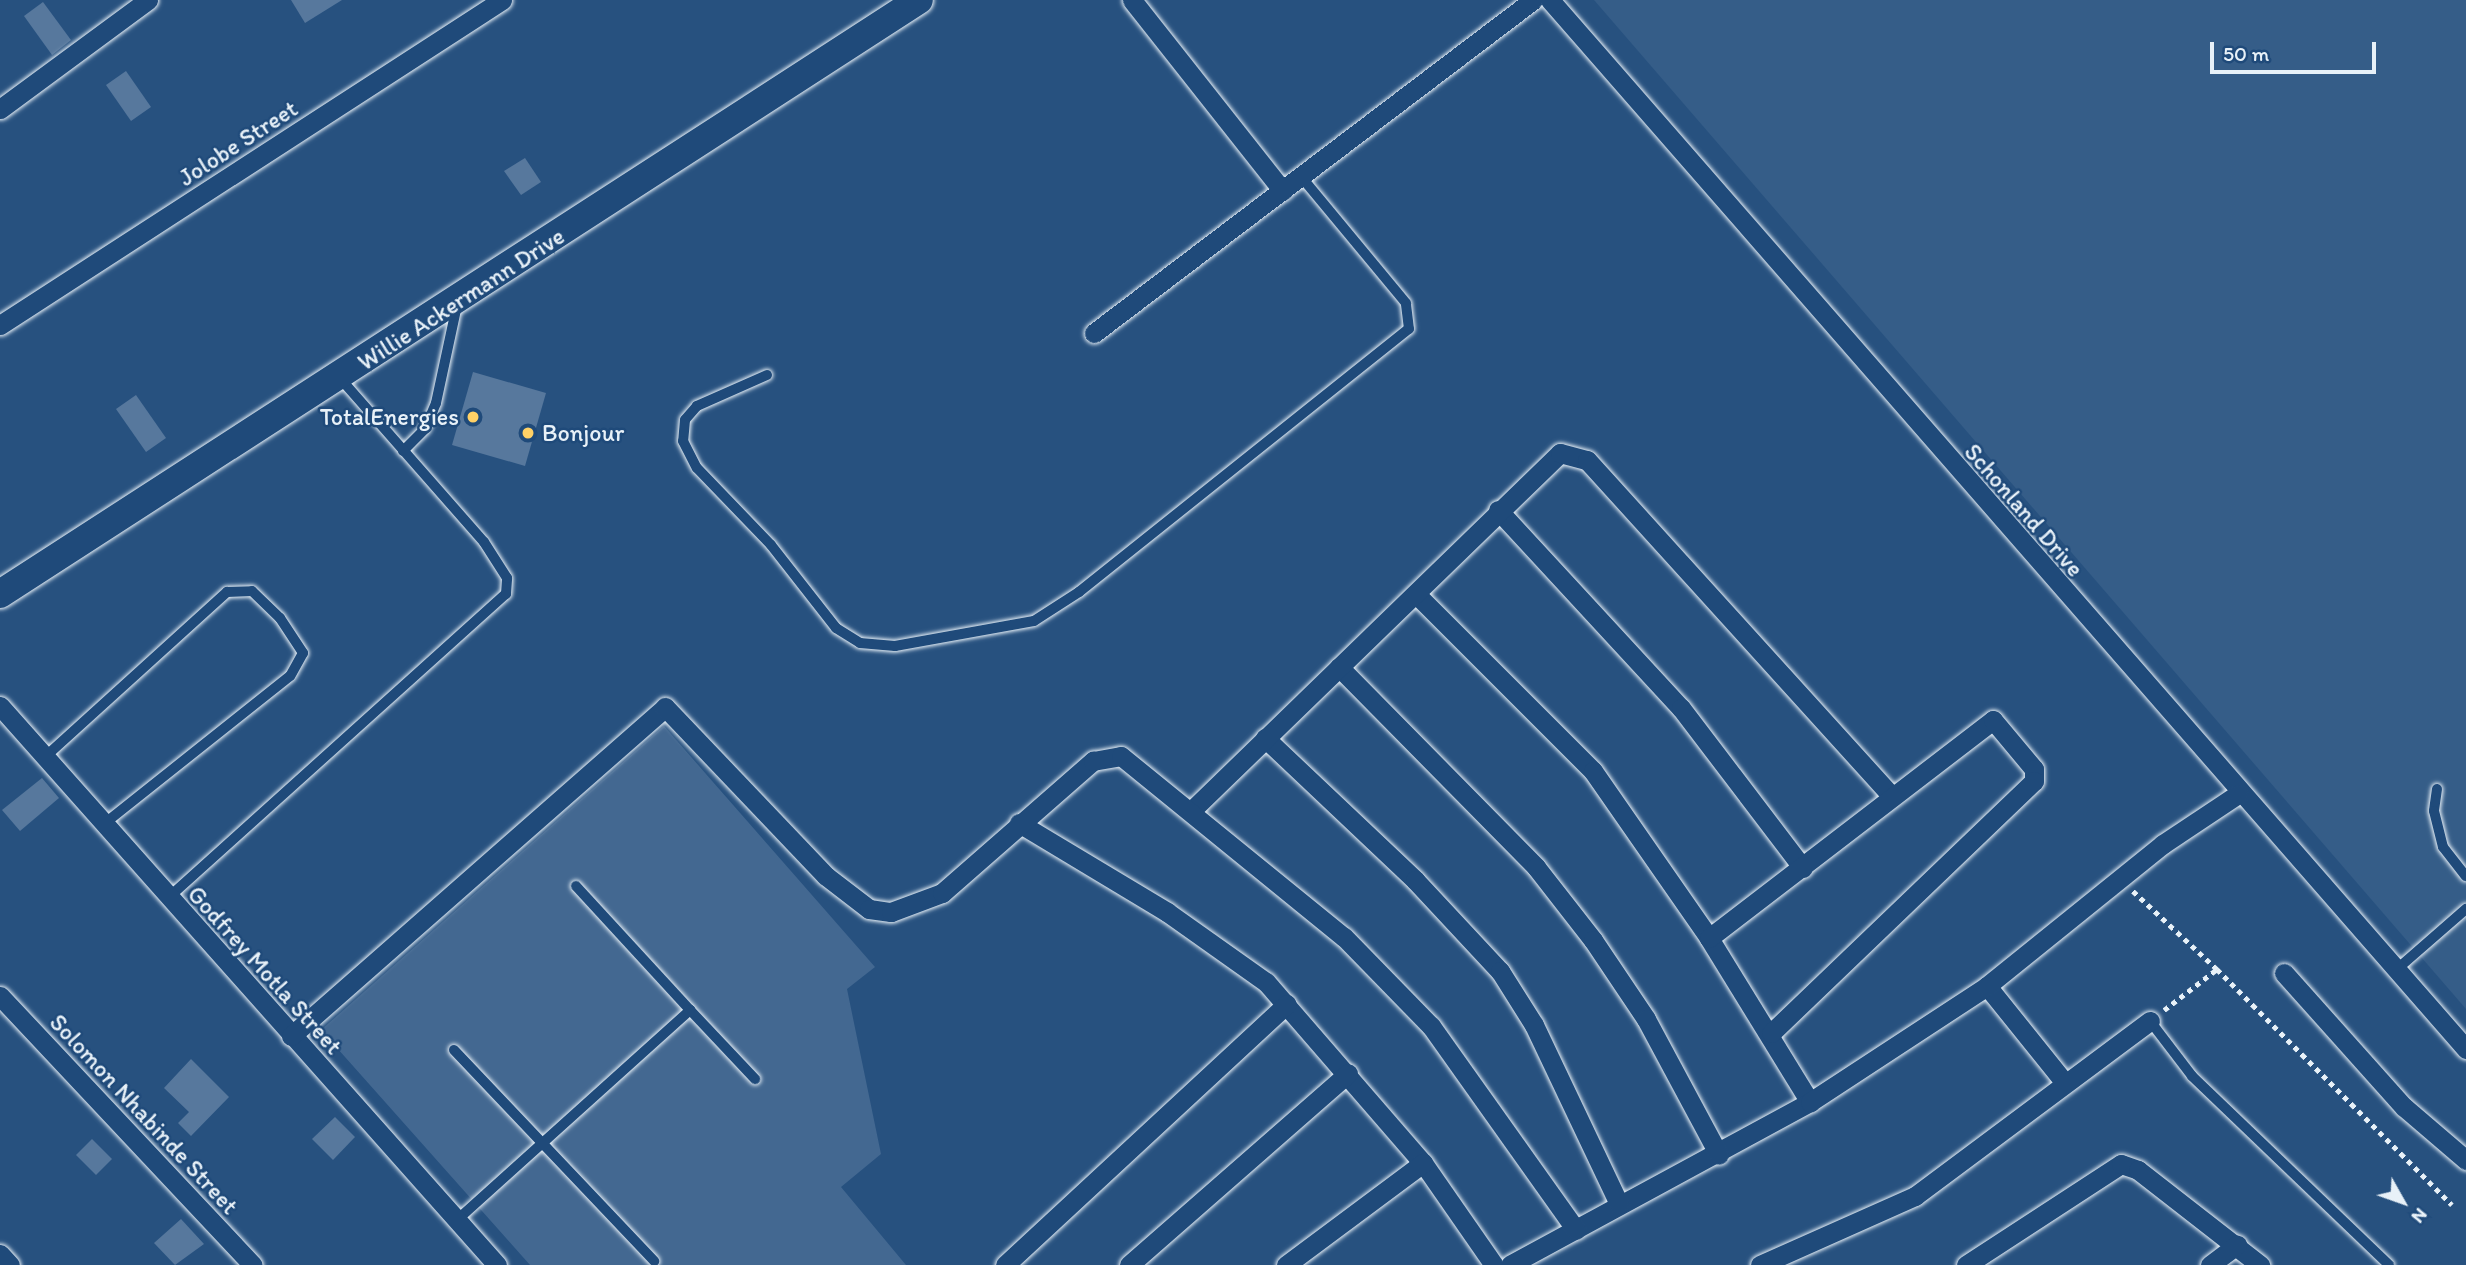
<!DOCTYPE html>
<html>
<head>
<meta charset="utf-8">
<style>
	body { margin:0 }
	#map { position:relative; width:2466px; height:1265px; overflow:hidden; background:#27517f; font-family:Itim,sans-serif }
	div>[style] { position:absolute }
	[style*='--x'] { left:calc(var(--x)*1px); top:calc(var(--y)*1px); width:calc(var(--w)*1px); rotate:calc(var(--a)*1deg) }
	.built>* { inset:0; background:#355d88 }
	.green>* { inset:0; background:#436891 }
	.building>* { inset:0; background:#57789d }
	.path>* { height:4.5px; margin-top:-2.25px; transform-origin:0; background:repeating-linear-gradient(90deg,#e8f1f8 0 5px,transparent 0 10px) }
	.roads { filter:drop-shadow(0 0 2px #e8f1f8) drop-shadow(0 0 2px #e8f1f8) }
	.lane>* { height:10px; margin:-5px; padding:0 5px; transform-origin:5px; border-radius:5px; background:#1f4a7a }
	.street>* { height:19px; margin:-9.5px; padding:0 9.5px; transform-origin:9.5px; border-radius:9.5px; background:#1f4a7a }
	.secondary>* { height:28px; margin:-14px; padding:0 14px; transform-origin:14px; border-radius:14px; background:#1f4a7a }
	.dots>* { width:19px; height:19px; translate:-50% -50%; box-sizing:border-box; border:4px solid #1f4a7a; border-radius:50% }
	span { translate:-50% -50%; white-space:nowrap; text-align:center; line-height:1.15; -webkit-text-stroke:5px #1f4a7a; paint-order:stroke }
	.street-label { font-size:24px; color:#e8f1f8 }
	.poi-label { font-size:24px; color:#e8f1f8 }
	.right { translate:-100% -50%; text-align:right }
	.left { translate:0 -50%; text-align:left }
	.north { position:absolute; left:2368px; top:1167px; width:70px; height:70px; -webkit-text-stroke:5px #1f4a7a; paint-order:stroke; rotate:130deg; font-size:19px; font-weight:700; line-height:28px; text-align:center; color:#e8f1f8 }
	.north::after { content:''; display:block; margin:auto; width:24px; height:32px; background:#e8f1f8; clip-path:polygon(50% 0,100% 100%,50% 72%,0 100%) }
	.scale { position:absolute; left:2210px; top:42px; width:166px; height:32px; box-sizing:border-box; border:4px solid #e8f1f8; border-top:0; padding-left:9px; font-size:21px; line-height:24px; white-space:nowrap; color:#e8f1f8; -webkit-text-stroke:5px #1f4a7a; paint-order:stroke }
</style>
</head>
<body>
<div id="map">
	<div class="built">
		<i style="clip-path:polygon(1594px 0,2466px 0,2466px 1009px)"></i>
	</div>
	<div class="green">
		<i style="clip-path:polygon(664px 726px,875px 967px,847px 989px,881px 1154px,841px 1187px,906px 1265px,530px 1265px,321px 1030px)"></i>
	</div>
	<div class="building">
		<i style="clip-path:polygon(291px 0,342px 0,305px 23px)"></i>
		<i style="clip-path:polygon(43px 2px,71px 40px,52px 55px,24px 16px)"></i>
		<i style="clip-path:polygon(126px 71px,151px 107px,131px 121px,106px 85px)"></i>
		<i style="clip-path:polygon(525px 158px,541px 182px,521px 195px,504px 171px)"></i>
		<i style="clip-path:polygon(473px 372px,546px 393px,525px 466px,452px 445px)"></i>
		<i style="clip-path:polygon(136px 395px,166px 438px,146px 452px,116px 409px)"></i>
		<i style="clip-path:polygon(42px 778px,59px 798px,20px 831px,2px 810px)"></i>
		<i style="clip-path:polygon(191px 1059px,229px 1097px,191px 1136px,178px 1123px,189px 1112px,164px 1088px)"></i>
		<i style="clip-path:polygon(335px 1117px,355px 1137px,333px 1160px,312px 1139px)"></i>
		<i style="clip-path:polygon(92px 1139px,112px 1159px,96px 1175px,76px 1155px)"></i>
		<i style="clip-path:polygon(181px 1219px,204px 1244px,175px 1265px,154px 1243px)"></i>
	</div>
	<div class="path">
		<i style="--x:2133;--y:891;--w:115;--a:42.9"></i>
		<i style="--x:2164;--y:1010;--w:67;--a:-37.7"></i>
		<i style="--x:2217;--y:969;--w:333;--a:45.1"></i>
	</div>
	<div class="roads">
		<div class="lane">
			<i style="--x:767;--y:375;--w:77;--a:156.1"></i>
			<i style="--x:697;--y:406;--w:18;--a:131"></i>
			<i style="--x:685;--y:420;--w:21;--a:95"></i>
			<i style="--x:683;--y:441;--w:30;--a:63"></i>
			<i style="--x:697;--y:468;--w:107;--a:46.1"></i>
			<i style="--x:771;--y:545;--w:105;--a:51.9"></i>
			<i style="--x:836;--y:628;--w:28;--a:32"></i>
			<i style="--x:860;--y:643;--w:35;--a:5"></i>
			<i style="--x:895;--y:646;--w:141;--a:-10.2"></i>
			<i style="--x:1034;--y:621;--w:54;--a:-32.8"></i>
			<i style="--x:1079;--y:592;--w:422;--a:-38.6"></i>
			<i style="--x:1409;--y:329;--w:26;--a:-97"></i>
			<i style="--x:1406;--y:303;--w:161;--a:-129.7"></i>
			<i style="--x:403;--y:451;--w:31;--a:-45"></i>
			<i style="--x:425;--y:429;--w:28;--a:-67"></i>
			<i style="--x:436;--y:403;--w:100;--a:-77.9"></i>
			<i style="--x:45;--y:757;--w:246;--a:-42.2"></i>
			<i style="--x:227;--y:592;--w:25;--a:-2"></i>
			<i style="--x:252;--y:591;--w:39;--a:44"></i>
			<i style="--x:280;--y:618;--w:42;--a:56.7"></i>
			<i style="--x:303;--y:653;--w:26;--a:119"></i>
			<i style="--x:290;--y:676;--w:238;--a:141.5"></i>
			<i style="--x:2437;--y:789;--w:22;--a:98"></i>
			<i style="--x:2434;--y:811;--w:37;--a:76"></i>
			<i style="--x:2443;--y:847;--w:37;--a:52"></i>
			<i style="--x:576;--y:886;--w:168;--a:47.4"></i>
			<i style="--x:168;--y:898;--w:455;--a:-42"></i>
			<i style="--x:506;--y:594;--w:16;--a:-86"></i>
			<i style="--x:507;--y:578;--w:43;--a:-122.6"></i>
			<i style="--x:484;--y:542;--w:220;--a:-131.3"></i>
			<i style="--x:2396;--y:970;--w:93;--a:-41.1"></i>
			<i style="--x:2150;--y:1021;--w:69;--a:52.6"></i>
			<i style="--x:2192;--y:1076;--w:273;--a:43.8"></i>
			<i style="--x:454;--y:1050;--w:291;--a:46.5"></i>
			<i style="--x:457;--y:1220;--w:314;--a:-42"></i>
			<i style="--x:690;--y:1010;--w:95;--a:46.7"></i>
		</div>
		<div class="street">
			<i style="--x:1132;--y:0;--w:243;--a:51.7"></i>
			<i style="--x:1550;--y:0;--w:1393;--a:48.87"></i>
			<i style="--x:0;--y:109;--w:184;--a:-36.4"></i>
			<i style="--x:0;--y:325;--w:598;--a:-32.92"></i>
			<i style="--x:1094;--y:333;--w:551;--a:-37.18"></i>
			<i style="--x:1498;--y:510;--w:270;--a:47.3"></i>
			<i style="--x:1681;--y:708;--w:201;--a:52.7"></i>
			<i style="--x:1416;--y:594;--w:250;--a:45"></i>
			<i style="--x:1593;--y:771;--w:203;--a:55.2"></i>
			<i style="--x:1709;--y:938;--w:193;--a:58.4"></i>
			<i style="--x:1810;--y:1102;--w:341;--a:151.5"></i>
			<i style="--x:1339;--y:667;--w:281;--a:45.4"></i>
			<i style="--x:1536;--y:867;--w:93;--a:52"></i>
			<i style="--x:1593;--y:940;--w:95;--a:56.1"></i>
			<i style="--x:1646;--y:1019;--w:154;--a:61.8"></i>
			<i style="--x:0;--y:706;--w:748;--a:48.36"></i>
			<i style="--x:1265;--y:738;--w:207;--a:43.4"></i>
			<i style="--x:1415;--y:880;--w:125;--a:47"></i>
			<i style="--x:1500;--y:971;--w:64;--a:57.8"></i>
			<i style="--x:1534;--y:1025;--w:198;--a:64.6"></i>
			<i style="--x:1191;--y:811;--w:514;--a:-44.13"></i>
			<i style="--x:1560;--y:453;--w:28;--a:15"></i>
			<i style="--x:1587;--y:460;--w:454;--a:47.8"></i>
			<i style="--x:1019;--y:823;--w:173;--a:31"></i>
			<i style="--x:1167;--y:912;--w:121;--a:35.3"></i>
			<i style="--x:1266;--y:982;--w:240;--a:49.1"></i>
			<i style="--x:1423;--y:1163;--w:124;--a:55.2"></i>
			<i style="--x:1709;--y:938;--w:358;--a:-37.5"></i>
			<i style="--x:1993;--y:720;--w:64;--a:50.1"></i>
			<i style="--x:2034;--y:769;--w:12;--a:90"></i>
			<i style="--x:2034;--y:781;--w:364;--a:136.2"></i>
			<i style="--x:2284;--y:973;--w:180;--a:48.2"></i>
			<i style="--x:2404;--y:1107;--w:82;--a:40.5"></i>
			<i style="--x:1987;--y:986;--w:124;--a:51.2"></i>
			<i style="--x:0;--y:996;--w:369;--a:46.8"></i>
			<i style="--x:291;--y:1036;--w:498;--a:-41.3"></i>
			<i style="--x:665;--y:707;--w:233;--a:46.4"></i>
			<i style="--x:826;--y:876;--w:54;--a:37.5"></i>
			<i style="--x:869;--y:909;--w:22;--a:8"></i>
			<i style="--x:891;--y:912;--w:54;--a:-20.4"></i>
			<i style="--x:942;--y:893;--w:201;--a:-41.2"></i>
			<i style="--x:1093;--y:761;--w:28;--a:-10"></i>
			<i style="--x:1121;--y:756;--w:287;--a:39.1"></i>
			<i style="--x:1344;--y:937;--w:124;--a:45.7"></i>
			<i style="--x:1431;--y:1026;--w:250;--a:54.6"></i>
			<i style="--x:1810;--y:1102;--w:212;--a:-33.2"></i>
			<i style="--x:1987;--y:986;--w:226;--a:-38.9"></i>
			<i style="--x:2163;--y:844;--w:90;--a:-33.7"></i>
			<i style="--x:0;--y:1254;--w:15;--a:48"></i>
			<i style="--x:1005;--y:1265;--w:384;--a:-42.8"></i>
			<i style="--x:1129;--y:1265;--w:291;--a:-41.2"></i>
			<i style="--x:1286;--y:1265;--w:171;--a:-36.7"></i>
			<i style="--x:1760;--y:1265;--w:170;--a:-24"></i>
			<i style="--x:1915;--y:1196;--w:293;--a:-36.7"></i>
			<i style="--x:1966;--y:1265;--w:185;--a:-33.1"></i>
			<i style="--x:2121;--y:1164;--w:18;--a:19"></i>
			<i style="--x:2138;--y:1170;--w:155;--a:37.9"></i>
			<i style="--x:2210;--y:1265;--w:34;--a:-37"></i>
		</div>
		<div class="secondary">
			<i style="--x:0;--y:594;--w:1094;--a:-32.88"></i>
		</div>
	</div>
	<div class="dots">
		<i style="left:473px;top:417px;background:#ffd166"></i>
		<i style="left:528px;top:433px;background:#ffd166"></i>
	</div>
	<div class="street-label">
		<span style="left:238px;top:143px;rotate:-33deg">Jolobe Street</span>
		<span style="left:461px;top:299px;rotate:-33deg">Willie Ackermann Drive</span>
		<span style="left:2024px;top:510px;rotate:49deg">Schonland Drive</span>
		<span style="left:265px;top:970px;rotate:48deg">Godfrey Motla Street</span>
		<span style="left:144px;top:1114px;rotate:47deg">Solomon Nhabinde Street</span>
	</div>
	<div class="poi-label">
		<span class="right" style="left:459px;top:417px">TotalEnergies</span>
		<span class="left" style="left:542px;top:433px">Bonjour</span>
	</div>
	<div class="north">N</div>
	<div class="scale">50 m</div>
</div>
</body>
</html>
